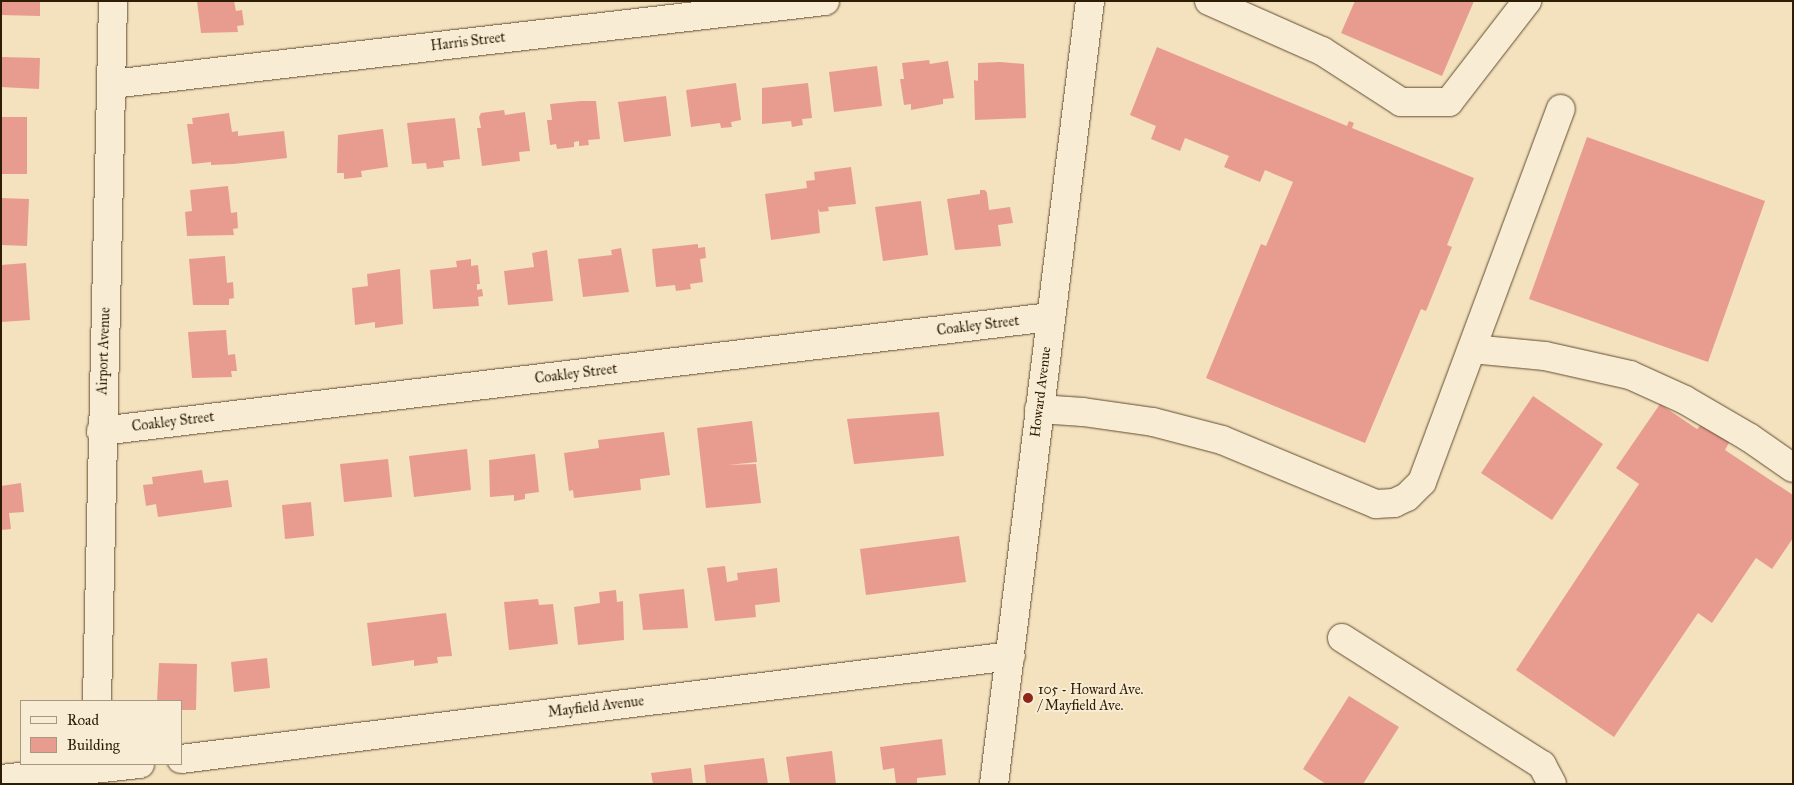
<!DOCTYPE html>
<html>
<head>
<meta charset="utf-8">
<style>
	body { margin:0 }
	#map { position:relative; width:1794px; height:785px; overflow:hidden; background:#f4e1bd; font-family:"IM FELL Great Primer",serif }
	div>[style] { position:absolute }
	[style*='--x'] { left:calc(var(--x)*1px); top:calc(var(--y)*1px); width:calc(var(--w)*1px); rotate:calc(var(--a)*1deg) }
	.building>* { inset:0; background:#e89c90 }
	.roads { filter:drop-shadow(0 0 1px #604d32) drop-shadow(0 0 1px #604d32) }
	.minor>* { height:28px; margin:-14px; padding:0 14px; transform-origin:14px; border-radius:14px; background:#f8ecd4 }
	.dots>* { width:14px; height:14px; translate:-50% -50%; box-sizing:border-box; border:2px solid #f8ecd4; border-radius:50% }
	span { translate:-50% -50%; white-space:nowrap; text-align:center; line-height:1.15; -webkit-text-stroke:4px #f8ecd4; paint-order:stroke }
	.street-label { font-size:14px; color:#2e1c04 }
	.poi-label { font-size:14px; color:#2e1c04 }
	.left { translate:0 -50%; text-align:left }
	.frame { position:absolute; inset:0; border:2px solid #2e1c04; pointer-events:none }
	.legend { position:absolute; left:20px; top:700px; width:162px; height:65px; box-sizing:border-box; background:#f8ecd4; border:1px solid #a79981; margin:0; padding:6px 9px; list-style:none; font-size:15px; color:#2e1c04 }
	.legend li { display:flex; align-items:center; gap:10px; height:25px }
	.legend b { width:25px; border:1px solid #a79981 }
</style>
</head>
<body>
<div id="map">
	<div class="building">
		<i style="clip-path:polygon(1px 1px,40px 1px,40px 16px,1px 15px)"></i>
		<i style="clip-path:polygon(197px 1px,234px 1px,236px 11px,242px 10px,244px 25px,237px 26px,238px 32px,201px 33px)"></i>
		<i style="clip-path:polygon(1355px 1px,1474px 1px,1442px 76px,1341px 33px)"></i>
		<i style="clip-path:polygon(1157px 47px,1347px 126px,1349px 121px,1354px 123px,1352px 128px,1474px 178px,1447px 245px,1452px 247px,1426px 311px,1421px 309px,1365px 443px,1206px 378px,1261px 244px,1266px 246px,1293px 182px,1265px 170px,1260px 182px,1224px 167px,1229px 156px,1185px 138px,1180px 151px,1151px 139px,1156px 126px,1130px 115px)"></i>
		<i style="clip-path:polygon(1px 57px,40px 58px,39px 89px,1px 87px)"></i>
		<i style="clip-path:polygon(929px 60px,930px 64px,948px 61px,954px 98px,943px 99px,943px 104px,911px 110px,911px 104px,904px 105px,900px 79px,904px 79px,902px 63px)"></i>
		<i style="clip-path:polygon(1000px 62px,1024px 64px,1026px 118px,975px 120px,974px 80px,978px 81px,978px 63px)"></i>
		<i style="clip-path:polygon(877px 66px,882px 106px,834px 112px,829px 72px)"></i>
		<i style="clip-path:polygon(736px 83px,741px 120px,731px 122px,732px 127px,721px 128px,720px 123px,691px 127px,686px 90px)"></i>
		<i style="clip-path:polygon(808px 83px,812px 118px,802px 119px,803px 125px,792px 127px,791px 121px,762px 124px,762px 88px)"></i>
		<i style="clip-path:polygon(666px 96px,671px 136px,624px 142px,618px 102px)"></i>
		<i style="clip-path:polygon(581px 101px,596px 101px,600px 139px,588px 140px,589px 145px,579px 146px,579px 141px,574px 142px,574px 147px,557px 149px,556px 144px,550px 145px,547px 120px,552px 120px,550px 104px)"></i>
		<i style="clip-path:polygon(504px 110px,505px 115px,525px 112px,530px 151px,519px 152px,520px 161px,482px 166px,477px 128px,481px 128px,479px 117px,481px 113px)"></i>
		<i style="clip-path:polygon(229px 113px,232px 132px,238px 131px,238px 136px,284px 131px,287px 158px,233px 164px,211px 165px,211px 162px,192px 164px,187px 124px,193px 124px,192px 118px)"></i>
		<i style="clip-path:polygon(1px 117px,27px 117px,27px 174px,1px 174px)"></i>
		<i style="clip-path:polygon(455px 118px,460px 159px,443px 161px,444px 167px,427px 169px,426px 163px,412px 164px,407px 123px)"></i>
		<i style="clip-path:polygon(383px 129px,388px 167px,361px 171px,362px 177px,344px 179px,344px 173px,337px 173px,338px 135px)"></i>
		<i style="clip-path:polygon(1587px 137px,1765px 201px,1708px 362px,1529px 299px)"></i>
		<i style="clip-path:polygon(851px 167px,856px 204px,828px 207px,829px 211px,820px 212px,818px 209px,820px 233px,771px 240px,765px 194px,807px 188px,806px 181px,815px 180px,814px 172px)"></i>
		<i style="clip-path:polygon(228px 186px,231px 213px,237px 212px,238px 228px,233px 229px,234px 235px,187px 236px,185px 212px,192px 211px,190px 190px)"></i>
		<i style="clip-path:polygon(980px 190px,985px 190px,987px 193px,989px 210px,1010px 207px,1013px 223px,998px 225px,1001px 246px,955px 250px,947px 199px,980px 194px)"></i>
		<i style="clip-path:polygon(1px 198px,29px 199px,27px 246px,1px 245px)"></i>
		<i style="clip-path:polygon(921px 201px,928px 255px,883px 261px,875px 207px)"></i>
		<i style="clip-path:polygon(698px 244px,698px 248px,705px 247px,706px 258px,700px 259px,703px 282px,690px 284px,691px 289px,676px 291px,675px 285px,656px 287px,652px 249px)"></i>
		<i style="clip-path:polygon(621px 248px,629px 292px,583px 297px,578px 259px,612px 255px,611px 250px)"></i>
		<i style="clip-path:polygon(547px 250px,553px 301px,508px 305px,504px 271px,534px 267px,532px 253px)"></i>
		<i style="clip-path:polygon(225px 256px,227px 283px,233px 282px,234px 298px,229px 299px,229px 305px,193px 305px,189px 259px)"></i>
		<i style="clip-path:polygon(471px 259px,471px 266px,478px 265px,480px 284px,477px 284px,477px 290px,482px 289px,483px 296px,478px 297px,479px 306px,433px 309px,430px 270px,457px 267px,456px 261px)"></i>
		<i style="clip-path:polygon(26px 263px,30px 320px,1px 322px,1px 265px)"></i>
		<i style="clip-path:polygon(400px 269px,403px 324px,375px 328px,375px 322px,355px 325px,352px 288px,368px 286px,367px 274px)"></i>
		<i style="clip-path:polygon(226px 330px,228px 355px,235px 354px,237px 371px,231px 371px,232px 377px,192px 378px,188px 332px)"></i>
		<i style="clip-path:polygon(1533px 396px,1603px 444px,1552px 520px,1481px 473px)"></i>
		<i style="clip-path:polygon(1660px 404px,1697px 429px,1701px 425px,1730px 441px,1725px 450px,1793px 495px,1793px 538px,1772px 569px,1756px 558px,1712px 623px,1698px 613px,1614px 737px,1516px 670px,1639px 484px,1616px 468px)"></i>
		<i style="clip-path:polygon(939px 412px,944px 456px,854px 464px,847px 419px)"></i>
		<i style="clip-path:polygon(752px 421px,757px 462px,728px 465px,756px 464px,761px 503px,706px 508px,697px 428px)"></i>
		<i style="clip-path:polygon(664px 432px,670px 475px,640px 479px,641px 490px,574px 498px,573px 490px,569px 491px,564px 453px,599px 448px,598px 440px)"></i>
		<i style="clip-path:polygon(467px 449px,471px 490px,414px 497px,409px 456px)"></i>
		<i style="clip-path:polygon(535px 454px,539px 492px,525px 494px,525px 499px,514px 501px,514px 495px,490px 497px,489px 460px)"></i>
		<i style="clip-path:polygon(388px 459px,392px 497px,344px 502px,340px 464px)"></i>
		<i style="clip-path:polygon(202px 470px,204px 483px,228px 480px,232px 507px,158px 517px,156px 504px,146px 506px,143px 485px,153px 484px,152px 477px)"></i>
		<i style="clip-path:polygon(21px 483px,24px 512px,9px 513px,11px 529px,1px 530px,1px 486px)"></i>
		<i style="clip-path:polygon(311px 502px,314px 536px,285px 539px,282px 505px)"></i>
		<i style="clip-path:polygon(959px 536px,966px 582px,866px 595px,860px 549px)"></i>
		<i style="clip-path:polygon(725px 566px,727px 582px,738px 580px,737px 573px,777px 568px,780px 602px,755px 605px,756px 617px,715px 621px,707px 568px)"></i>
		<i style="clip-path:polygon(684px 589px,688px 628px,643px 630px,639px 594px)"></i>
		<i style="clip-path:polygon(616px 590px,617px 602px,623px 601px,624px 640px,578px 645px,574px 607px,600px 603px,599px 592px)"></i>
		<i style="clip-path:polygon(538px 599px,539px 605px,553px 604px,558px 644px,509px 650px,504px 602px)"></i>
		<i style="clip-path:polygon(446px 613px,452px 656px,437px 657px,438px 663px,414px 666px,414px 660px,372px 666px,367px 623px)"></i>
		<i style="clip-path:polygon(267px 658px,270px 688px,234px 692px,231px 662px)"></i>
		<i style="clip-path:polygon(159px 663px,197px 664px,196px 710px,181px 710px,181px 701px,157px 701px)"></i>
		<i style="clip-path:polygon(1349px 696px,1399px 727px,1363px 784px,1326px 784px,1303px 769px)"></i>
		<i style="clip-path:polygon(942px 739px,946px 775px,917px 778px,917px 784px,896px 784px,894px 768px,883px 770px,880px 747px)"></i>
		<i style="clip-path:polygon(832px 751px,836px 784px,790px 784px,786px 757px)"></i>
		<i style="clip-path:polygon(764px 758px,768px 784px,706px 784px,704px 765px)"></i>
		<i style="clip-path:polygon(691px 768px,693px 784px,653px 784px,651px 773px)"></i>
	</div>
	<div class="roads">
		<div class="minor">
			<i style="--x:1209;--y:1;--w:124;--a:23.9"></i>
			<i style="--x:1322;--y:51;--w:94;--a:32.8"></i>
			<i style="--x:1401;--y:102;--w:48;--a:0"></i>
			<i style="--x:1449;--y:102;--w:128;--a:-52.3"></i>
			<i style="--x:112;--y:84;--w:718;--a:-6.64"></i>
			<i style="--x:1472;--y:349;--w:73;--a:5.5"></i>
			<i style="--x:1545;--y:356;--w:87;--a:12.6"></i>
			<i style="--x:1630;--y:375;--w:60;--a:24.4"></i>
			<i style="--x:1685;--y:400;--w:75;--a:30.3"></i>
			<i style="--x:1750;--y:438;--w:52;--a:34.9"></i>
			<i style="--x:1039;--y:409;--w:44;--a:3.9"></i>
			<i style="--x:1083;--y:412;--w:71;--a:8.1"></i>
			<i style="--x:1153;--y:422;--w:71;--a:14.6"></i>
			<i style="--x:1222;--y:440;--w:167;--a:22.6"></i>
			<i style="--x:1376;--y:504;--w:18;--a:-3"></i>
			<i style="--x:1394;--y:503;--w:14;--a:-25"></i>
			<i style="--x:1407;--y:497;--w:21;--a:-45"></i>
			<i style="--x:1422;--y:482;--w:398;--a:-69.6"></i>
			<i style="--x:101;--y:431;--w:956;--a:-6.85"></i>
			<i style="--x:1342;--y:638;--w:237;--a:32.4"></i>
			<i style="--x:1542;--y:765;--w:21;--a:62"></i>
			<i style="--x:97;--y:701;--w:700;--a:-88.69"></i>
			<i style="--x:181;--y:759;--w:836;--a:-7.07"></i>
			<i style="--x:1;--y:779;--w:140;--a:-6.2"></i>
			<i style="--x:994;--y:784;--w:789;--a:-83.01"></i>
		</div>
	</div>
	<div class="dots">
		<i style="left:1028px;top:698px;background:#8f2418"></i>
	</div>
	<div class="street-label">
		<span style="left:468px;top:42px;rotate:-7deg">Harris Street</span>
		<span style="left:978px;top:326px;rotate:-7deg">Coakley Street</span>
		<span style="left:104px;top:351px;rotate:-88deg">Airport Avenue</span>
		<span style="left:576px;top:374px;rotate:-7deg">Coakley Street</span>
		<span style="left:1041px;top:392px;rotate:-83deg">Howard Avenue</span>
		<span style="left:173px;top:422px;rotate:-7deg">Coakley Street</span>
		<span style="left:596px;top:707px;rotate:-7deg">Mayfield Avenue</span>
	</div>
	<div class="poi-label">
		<span class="left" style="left:1038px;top:698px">105 - Howard Ave.<br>/ Mayfield Ave.</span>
	</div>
	<div class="frame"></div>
	<ul class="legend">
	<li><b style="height:6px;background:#f8ecd4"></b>Road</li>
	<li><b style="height:14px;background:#e89c90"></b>Building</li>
	</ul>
</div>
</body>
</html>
